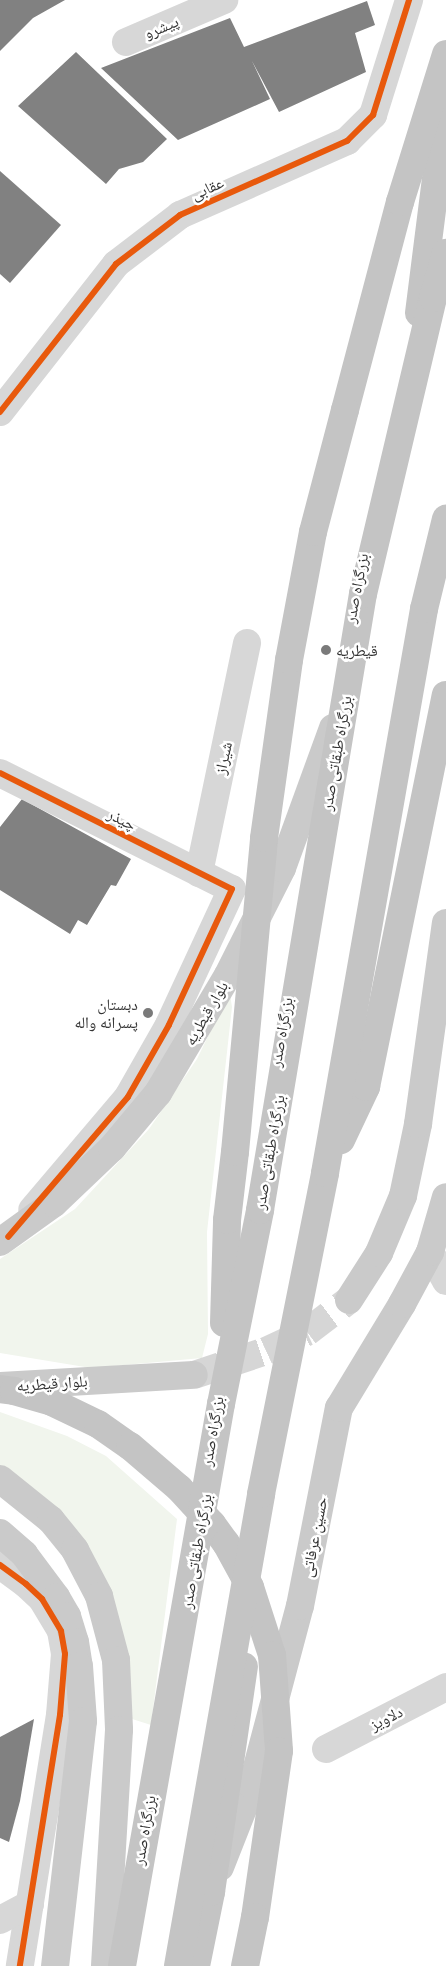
<!DOCTYPE html>
<html>
<head>
<meta charset="utf-8">
<style>
	body { margin:0 }
	#map { position:relative; width:446px; height:1966px; overflow:hidden; background:#fff; font-family:"Archivo Narrow","Noto Naskh Arabic",sans-serif }
	div>[style] { position:absolute }
	[style*='--x'] { left:calc(var(--x)*1px); top:calc(var(--y)*1px); width:calc(var(--w)*1px); rotate:calc(var(--a)*1deg) }
	.green>* { inset:0; background:#f1f5ed }
	.building>* { inset:0; background:#818181 }
	.major-tunnel>* { height:28px; margin-top:-14px; transform-origin:0; background:repeating-linear-gradient(90deg,#d6d6d6 0 28px,transparent 0 42px) }
	.minor>* { height:28px; margin:-14px; padding:0 14px; transform-origin:14px; border-radius:14px; background:#d7d7d7 }
	.major>* { height:28px; margin:-14px; padding:0 14px; transform-origin:14px; border-radius:14px; background:#cacaca }
	.highway>* { height:28px; margin:-14px; padding:0 14px; transform-origin:14px; border-radius:14px; background:#c4c4c4 }
	.highway-bridge>* { height:28px; margin:-14px; padding:0 14px; transform-origin:14px; border-radius:14px; background:#c4c4c4 }
	.cycleway>* { height:6px; margin:-3px; padding:0 3px; transform-origin:3px; border-radius:3px; background:#e8590c }
	.dots>* { width:14px; height:14px; translate:-50% -50%; box-sizing:border-box; border:2px solid #fff; border-radius:50% }
	span { translate:-50% -50%; white-space:nowrap; text-align:center; line-height:1.15; -webkit-text-stroke:5px #fff; paint-order:stroke }
	.street-label { font-size:16px; color:#333 }
	.poi-label { font-size:16px; color:#333 }
	.left { translate:0 -50%; text-align:left }
	.right { translate:-100% -50%; text-align:right }
</style>
</head>
<body>
<div id="map">
	<div class="green">
		<i style="clip-path:polygon(228px 981px,232px 1007px,207px 1232px,208px 1334px,202px 1358px,91px 1368px,0 1353px,0 1259px,75px 1209px,149px 1129px,197px 1059px,217px 1018px)"></i>
		<i style="clip-path:polygon(0 1412px,67px 1436px,106px 1456px,177px 1519px,151px 1725px,129px 1718px,117px 1613px,0 1465px)"></i>
	</div>
	<div class="building">
		<i style="clip-path:polygon(0 0,65px 0,33px 18px,0 51px)"></i>
		<i style="clip-path:polygon(367px 1px,375px 25px,355px 33px,366px 72px,279px 112px,252px 61px,270px 99px,178px 140px,101px 68px,230px 18px,244px 47px)"></i>
		<i style="clip-path:polygon(76px 52px,167px 139px,143px 162px,119px 169px,106px 184px,18px 106px)"></i>
		<i style="clip-path:polygon(0 171px,61px 225px,10px 283px,0 274px)"></i>
		<i style="clip-path:polygon(22px 799px,131px 859px,116px 886px,111px 885px,87px 925px,78px 920px,70px 934px,0 890px,0 827px)"></i>
		<i style="clip-path:polygon(34px 1719px,20px 1801px,9px 1842px,0 1838px,0 1737px)"></i>
	</div>
	<div class="major-tunnel">
		<i style="--x:194;--y:1375;--w:76;--a:-18.4"></i>
		<i style="--x:266;--y:1351;--w:45;--a:-24.9"></i>
		<i style="--x:307;--y:1332;--w:53;--a:-37.3"></i>
	</div>
	<div class="minor">
		<i style="--x:126;--y:42;--w:107;--a:-23.2"></i>
		<i style="--x:0;--y:412;--w:188;--a:-51.9"></i>
		<i style="--x:116;--y:264;--w:81;--a:-37.4"></i>
		<i style="--x:180;--y:215;--w:183;--a:-23.9"></i>
		<i style="--x:347;--y:141;--w:37;--a:-45"></i>
		<i style="--x:373;--y:115;--w:121;--a:-72.6"></i>
		<i style="--x:0;--y:773;--w:259;--a:26.6"></i>
		<i style="--x:232;--y:889;--w:150;--a:114.9"></i>
		<i style="--x:169;--y:1025;--w:83;--a:119.7"></i>
		<i style="--x:128;--y:1097;--w:148;--a:130.3"></i>
		<i style="--x:199;--y:873;--w:235;--a:-78.2"></i>
		<i style="--x:430;--y:1252;--w:33;--a:61"></i>
		<i style="--x:0;--y:1565;--w:32;--a:36"></i>
		<i style="--x:26;--y:1584;--w:22;--a:43"></i>
		<i style="--x:42;--y:1599;--w:37;--a:59"></i>
		<i style="--x:61;--y:1631;--w:23;--a:80"></i>
		<i style="--x:65;--y:1654;--w:61;--a:94.7"></i>
		<i style="--x:60;--y:1715;--w:254;--a:99.1"></i>
		<i style="--x:326;--y:1749;--w:135;--a:-27.3"></i>
		<i style="--x:0;--y:1920;--w:34;--a:-28"></i>
	</div>
	<div class="major">
		<i style="--x:0;--y:1242;--w:67;--a:-35.8"></i>
		<i style="--x:54;--y:1203;--w:80;--a:-43.5"></i>
		<i style="--x:112;--y:1148;--w:72;--a:-50.1"></i>
		<i style="--x:158;--y:1093;--w:137;--a:-59.3"></i>
		<i style="--x:228;--y:975;--w:120;--a:-63.2"></i>
		<i style="--x:282;--y:868;--w:149;--a:-70"></i>
		<i style="--x:349;--y:1300;--w:56;--a:-57.4"></i>
		<i style="--x:379;--y:1253;--w:62;--a:-67.2"></i>
		<i style="--x:403;--y:1196;--w:74;--a:-78.2"></i>
		<i style="--x:418;--y:1124;--w:203;--a:-82.1"></i>
		<i style="--x:1;--y:1386;--w:193;--a:-3.3"></i>
		<i style="--x:0;--y:1479;--w:65;--a:38.8"></i>
		<i style="--x:51;--y:1520;--w:38;--a:51"></i>
		<i style="--x:75;--y:1550;--w:52;--a:62.4"></i>
		<i style="--x:99;--y:1596;--w:66;--a:75.1"></i>
		<i style="--x:116;--y:1660;--w:70;--a:87.5"></i>
		<i style="--x:119;--y:1730;--w:236;--a:93.4"></i>
		<i style="--x:0;--y:1533;--w:32;--a:41"></i>
		<i style="--x:24;--y:1554;--w:54;--a:53.3"></i>
		<i style="--x:56;--y:1597;--w:22;--a:60"></i>
		<i style="--x:67;--y:1616;--w:27;--a:73"></i>
		<i style="--x:75;--y:1642;--w:24;--a:81"></i>
		<i style="--x:79;--y:1666;--w:55;--a:85.8"></i>
		<i style="--x:83;--y:1721;--w:247;--a:96.5"></i>
		<i style="--x:220;--y:1867;--w:87;--a:-68.4"></i>
		<i style="--x:252;--y:1786;--w:186;--a:-75.1"></i>
		<i style="--x:300;--y:1606;--w:202;--a:-78.9"></i>
		<i style="--x:339;--y:1408;--w:122;--a:-58.8"></i>
		<i style="--x:402;--y:1304;--w:59;--a:-61.7"></i>
		<i style="--x:430;--y:1252;--w:57;--a:-73.8"></i>
	</div>
	<div class="highway">
		<i style="--x:419;--y:313;--w:216;--a:-82.8"></i>
		<i style="--x:345;--y:410;--w:215;--a:-75.2"></i>
		<i style="--x:400;--y:202;--w:155;--a:-72.7"></i>
		<i style="--x:196;--y:1966;--w:76;--a:-78.5"></i>
		<i style="--x:211;--y:1892;--w:228;--a:-81.7"></i>
	</div>
	<div class="highway-bridge">
		<i style="--x:341;--y:1140;--w:59;--a:-64.7"></i>
		<i style="--x:366;--y:1087;--w:400;--a:-78.5"></i>
		<i style="--x:224;--y:1323;--w:103;--a:-88.3"></i>
		<i style="--x:227;--y:1220;--w:68;--a:-83.3"></i>
		<i style="--x:235;--y:1152;--w:315;--a:-84.7"></i>
		<i style="--x:264;--y:838;--w:180;--a:-82"></i>
		<i style="--x:289;--y:660;--w:130;--a:-79.4"></i>
		<i style="--x:313;--y:532;--w:126;--a:-75.3"></i>
		<i style="--x:0;--y:1389;--w:14;--a:8"></i>
		<i style="--x:14;--y:1391;--w:40;--a:16"></i>
		<i style="--x:52;--y:1402;--w:51;--a:25.6"></i>
		<i style="--x:98;--y:1424;--w:39;--a:35"></i>
		<i style="--x:130;--y:1446;--w:65;--a:40.6"></i>
		<i style="--x:179;--y:1488;--w:49;--a:47.5"></i>
		<i style="--x:212;--y:1524;--w:24;--a:54"></i>
		<i style="--x:226;--y:1543;--w:50;--a:61.4"></i>
		<i style="--x:250;--y:1587;--w:71;--a:72.1"></i>
		<i style="--x:272;--y:1655;--w:96;--a:85.8"></i>
		<i style="--x:279;--y:1751;--w:168;--a:98.2"></i>
		<i style="--x:255;--y:1917;--w:50;--a:101.5"></i>
		<i style="--x:122;--y:1966;--w:571;--a:-80.01"></i>
		<i style="--x:221;--y:1404;--w:198;--a:-78.6"></i>
		<i style="--x:260;--y:1210;--w:625;--a:-80.51"></i>
		<i style="--x:363;--y:594;--w:304;--a:-76.7"></i>
		<i style="--x:433;--y:298;--w:47;--a:-73.9"></i>
		<i style="--x:178;--y:1966;--w:479;--a:-80"></i>
		<i style="--x:261;--y:1494;--w:327;--a:-78.7"></i>
		<i style="--x:325;--y:1173;--w:573;--a:-80.04"></i>
		<i style="--x:424;--y:609;--w:93;--a:-76.3"></i>
	</div>
	<div class="cycleway">
		<i style="--x:0;--y:412;--w:188;--a:-51.9"></i>
		<i style="--x:116;--y:264;--w:81;--a:-37.4"></i>
		<i style="--x:180;--y:215;--w:183;--a:-23.9"></i>
		<i style="--x:347;--y:141;--w:37;--a:-45"></i>
		<i style="--x:373;--y:115;--w:121;--a:-72.6"></i>
		<i style="--x:0;--y:773;--w:259;--a:26.6"></i>
		<i style="--x:232;--y:889;--w:150;--a:114.9"></i>
		<i style="--x:169;--y:1025;--w:83;--a:119.7"></i>
		<i style="--x:128;--y:1097;--w:184;--a:130.6"></i>
		<i style="--x:0;--y:1565;--w:32;--a:36"></i>
		<i style="--x:26;--y:1584;--w:22;--a:43"></i>
		<i style="--x:42;--y:1599;--w:37;--a:59"></i>
		<i style="--x:61;--y:1631;--w:23;--a:80"></i>
		<i style="--x:65;--y:1654;--w:61;--a:94.7"></i>
		<i style="--x:60;--y:1715;--w:254;--a:99.1"></i>
	</div>
	<div class="dots">
		<i style="left:326px;top:650px;background:#7a7a7a"></i>
		<i style="left:148px;top:1013px;background:#7a7a7a"></i>
	</div>
	<div class="street-label">
		<span style="left:161px;top:27px;rotate:-23deg">پیشرو</span>
		<span style="left:207px;top:188px;rotate:-24deg">عقابی</span>
		<span style="left:356px;top:588px;rotate:-79deg">بزرگراه صدر</span>
		<span style="left:336px;top:753px;rotate:-80deg">بزرگراه طبقاتی صدر</span>
		<span style="left:223px;top:758px;rotate:-78deg">شیراز</span>
		<span style="left:122px;top:819px;rotate:27deg">چیذر</span>
		<span style="left:206px;top:1013px;rotate:-60deg">بلوار قیطریه</span>
		<span style="left:281px;top:1032px;rotate:-80deg">بزرگراه صدر</span>
		<span style="left:269px;top:1152px;rotate:-80deg">بزرگراه طبقاتی صدر</span>
		<span style="left:52px;top:1383px;rotate:-4deg">بلوار قیطریه</span>
		<span style="left:212px;top:1431px;rotate:-80deg">بزرگراه صدر</span>
		<span style="left:314px;top:1537px;rotate:-79deg">حسین عرفاتی</span>
		<span style="left:196px;top:1551px;rotate:-80deg">بزرگراه طبقاتی صدر</span>
		<span style="left:386px;top:1718px;rotate:-27deg">دلاویز</span>
		<span style="left:144px;top:1830px;rotate:-80deg">بزرگراه صدر</span>
	</div>
	<div class="poi-label">
		<span class="left" style="left:336px;top:650px">قیطریه</span>
		<span class="right" style="left:138px;top:1013px">دبستان<br>پسرانه واله</span>
	</div>
</div>
</body>
</html>
